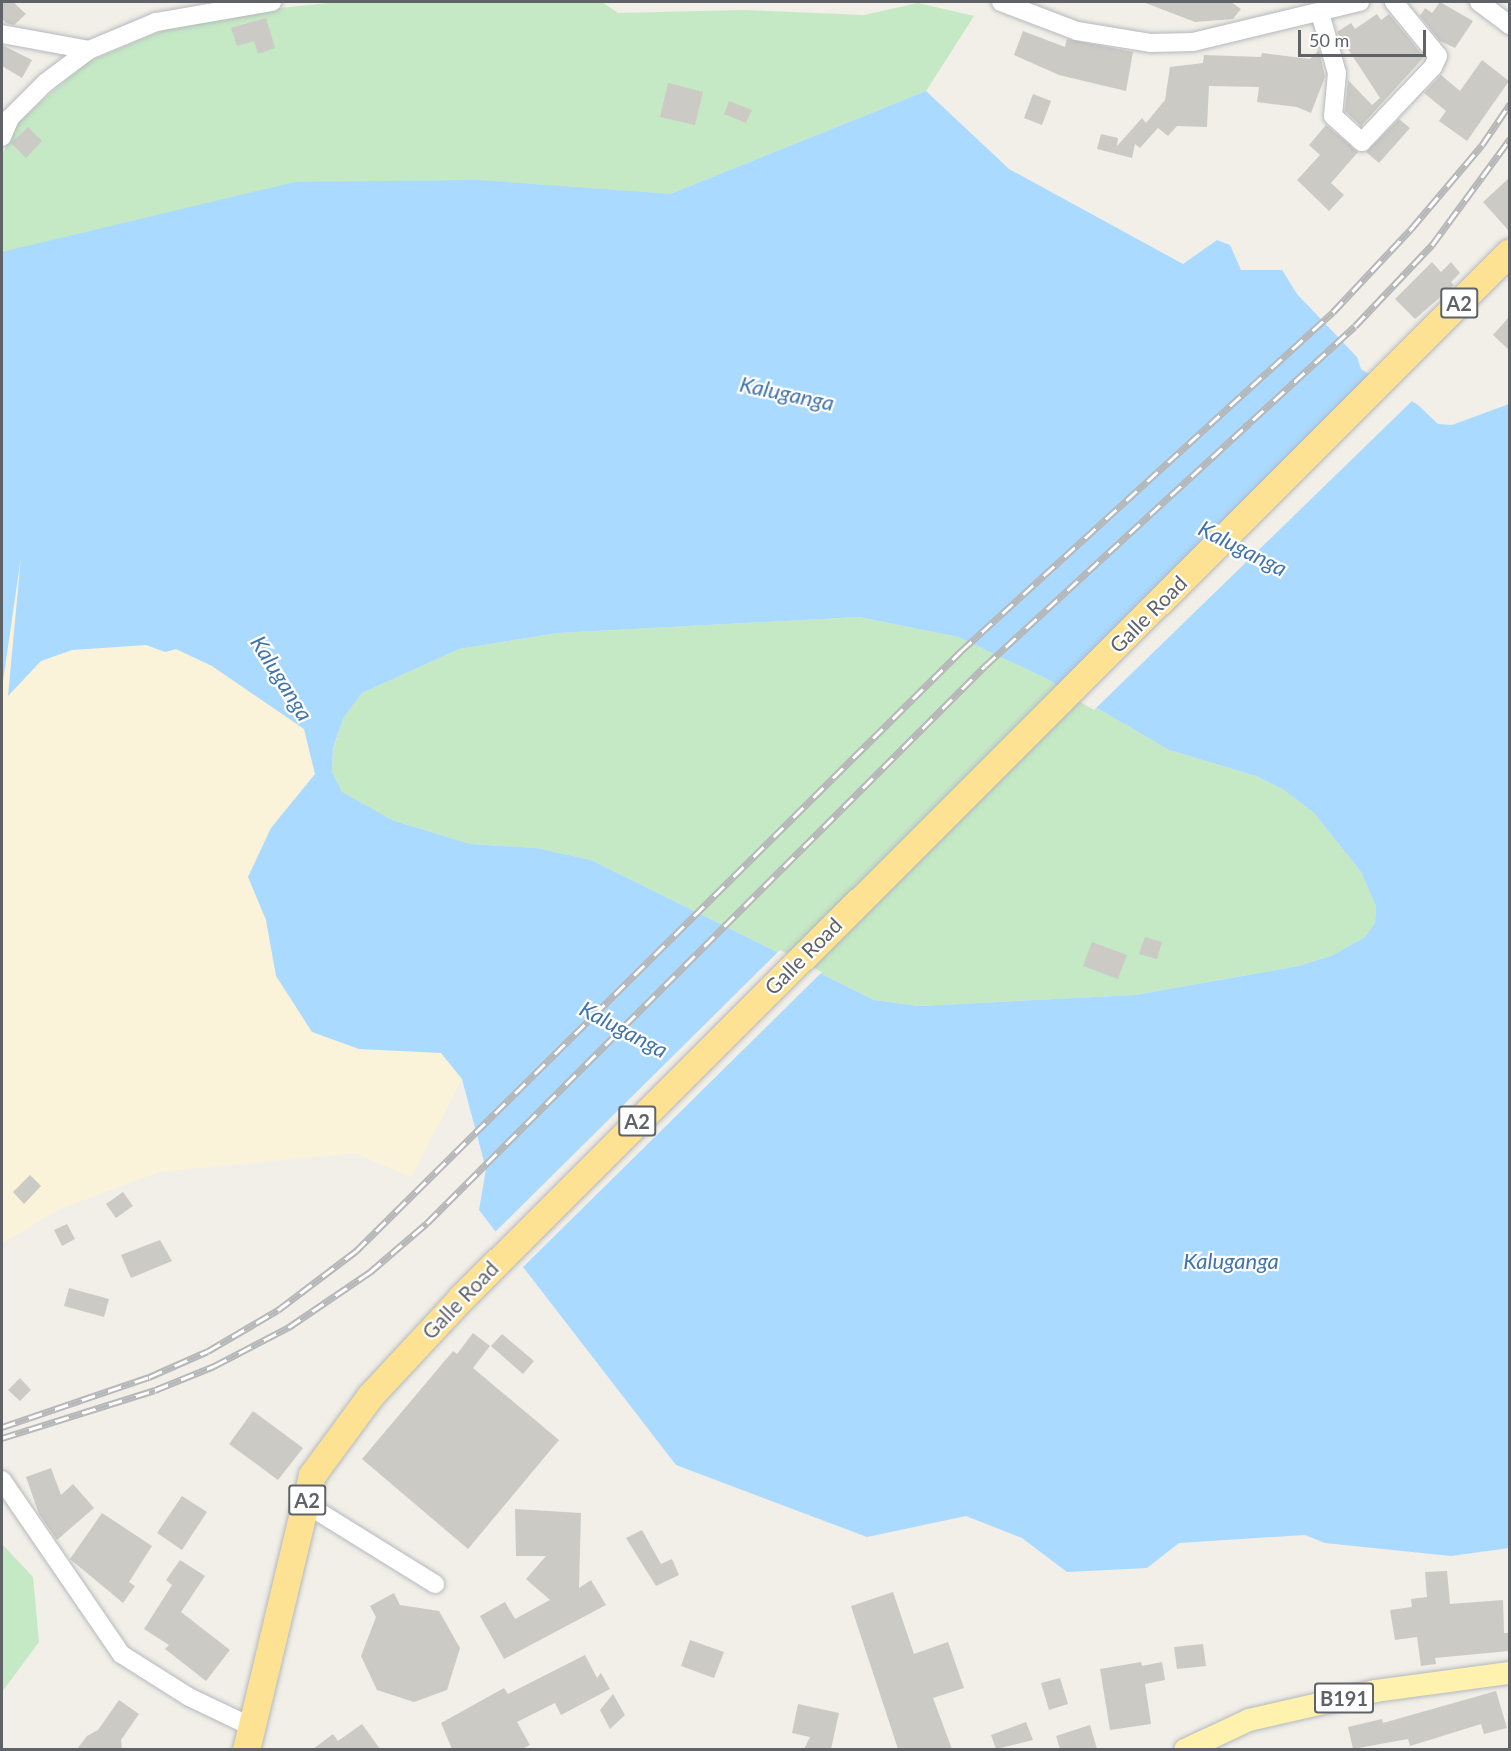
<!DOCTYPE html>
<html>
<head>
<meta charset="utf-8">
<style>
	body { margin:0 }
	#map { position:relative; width:1511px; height:1751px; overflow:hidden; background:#f1efe8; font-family:Lato,sans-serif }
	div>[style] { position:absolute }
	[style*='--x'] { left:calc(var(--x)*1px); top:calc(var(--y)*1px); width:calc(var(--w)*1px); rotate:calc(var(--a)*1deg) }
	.green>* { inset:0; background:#c5e8c5 }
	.sand>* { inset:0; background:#fbf3d9 }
	.water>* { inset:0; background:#aadaff }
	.pier>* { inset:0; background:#f1efe8 }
	.building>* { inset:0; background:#cccac5 }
	.roads { filter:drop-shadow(0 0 2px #b5b8bc) drop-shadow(0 0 2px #b5b8bc) }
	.minor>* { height:18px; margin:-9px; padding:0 9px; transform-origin:9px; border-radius:9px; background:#fff }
	.major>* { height:22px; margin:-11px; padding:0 11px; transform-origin:11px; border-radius:11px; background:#fff2af }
	.highway>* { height:27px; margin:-13.5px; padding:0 13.5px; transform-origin:13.5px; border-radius:13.5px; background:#fde293 }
	.rail>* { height:7px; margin-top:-3.5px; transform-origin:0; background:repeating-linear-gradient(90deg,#fff 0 14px,#b6b7b8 0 28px); box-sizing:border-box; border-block:2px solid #b6b7b8 }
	span { translate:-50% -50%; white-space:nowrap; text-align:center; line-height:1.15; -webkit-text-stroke:4.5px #fff; paint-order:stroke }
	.shield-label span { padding:2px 4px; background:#fff; border:2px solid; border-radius:4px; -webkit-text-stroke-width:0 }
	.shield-label { font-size:20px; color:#5f6368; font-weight:700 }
	.street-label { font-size:21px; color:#5f6368 }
	.water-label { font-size:22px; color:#4174aa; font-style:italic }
	.frame { position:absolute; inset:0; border:3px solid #5f6368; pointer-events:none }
	.scale { position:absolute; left:1298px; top:30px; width:128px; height:27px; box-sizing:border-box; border:3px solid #5f6368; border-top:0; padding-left:8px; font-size:18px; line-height:21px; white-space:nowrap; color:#5f6368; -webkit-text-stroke:4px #fff; paint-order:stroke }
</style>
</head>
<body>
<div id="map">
	<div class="green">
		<i style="clip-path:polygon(339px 2px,602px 2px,618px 13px,743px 10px,864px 15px,918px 3px,974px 16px,926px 91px,670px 194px,2px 252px,2px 154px,20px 120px,87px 62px,172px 27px,260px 10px)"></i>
		<i style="clip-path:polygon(859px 617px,958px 637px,1045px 678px,1169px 750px,1256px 776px,1284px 790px,1314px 813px,1361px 872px,1376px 906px,1375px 923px,1365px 937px,1331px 956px,1298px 966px,1135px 995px,919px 1006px,874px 1000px,591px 860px,537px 848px,470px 844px,392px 820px,342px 793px,332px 772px,333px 749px,344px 717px,362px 693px,459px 649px,558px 633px)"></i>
		<i style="clip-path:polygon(2px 1544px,33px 1577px,39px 1642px,2px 1692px)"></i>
	</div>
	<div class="sand">
		<i style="clip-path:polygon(23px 542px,8px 695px,41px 661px,72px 650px,146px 645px,165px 652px,176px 649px,212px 666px,304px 729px,315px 774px,271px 828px,248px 877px,266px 920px,276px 976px,359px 1049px,441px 1053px,462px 1079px,411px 1177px,355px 1153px,159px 1172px,60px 1209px,2px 1243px,2px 688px)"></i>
	</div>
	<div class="water">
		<i style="clip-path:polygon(evenodd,926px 91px,1009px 169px,1183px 264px,1217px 240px,1230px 245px,1241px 270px,1282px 270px,1297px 294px,1357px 357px,1361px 369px,1418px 405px,1438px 424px,1452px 425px,1509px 404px,1509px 1548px,1451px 1556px,1325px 1543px,1305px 1535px,1179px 1543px,1147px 1568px,1067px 1572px,1022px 1538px,966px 1516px,867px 1537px,676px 1465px,479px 1210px,486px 1169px,462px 1079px,441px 1053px,359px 1049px,312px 1032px,276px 976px,266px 920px,248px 877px,271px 828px,315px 774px,304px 729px,212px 666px,176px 649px,165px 652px,146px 645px,72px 650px,41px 661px,8px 696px,21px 557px,2px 688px,2px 252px,295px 182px,479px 180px,670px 194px,926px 91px,859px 617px,958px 637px,1045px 678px,1169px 750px,1256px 776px,1284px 790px,1314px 813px,1361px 872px,1376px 906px,1375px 923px,1365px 937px,1331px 956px,1298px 966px,1135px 995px,919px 1006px,874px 1000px,591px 860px,537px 848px,470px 844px,392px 820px,342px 792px,332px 772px,333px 748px,344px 717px,362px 693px,459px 649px,558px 633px,859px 617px)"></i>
	</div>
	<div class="pier">
		<i style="clip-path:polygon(1378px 376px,1414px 399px,1094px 710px,1056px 688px)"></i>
		<i style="clip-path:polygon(780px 950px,822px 972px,521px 1269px,494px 1233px)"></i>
	</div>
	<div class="building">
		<i style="clip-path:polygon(2px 2px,13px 2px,26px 14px,14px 25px,6px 23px,2px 19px)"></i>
		<i style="clip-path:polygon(1143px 2px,1231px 2px,1241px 9px,1233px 19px,1195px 22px)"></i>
		<i style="clip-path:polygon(1440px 2px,1473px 21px,1455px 48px,1440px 41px,1420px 16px,1425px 8px,1432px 13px)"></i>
		<i style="clip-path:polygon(1377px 14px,1381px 20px,1389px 14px,1424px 57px,1361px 126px,1345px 111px,1348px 80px,1372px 105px,1380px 98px,1337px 32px,1351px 23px,1355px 29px)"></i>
		<i style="clip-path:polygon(266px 18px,275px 48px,258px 54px,254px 41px,237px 46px,231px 28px)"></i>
		<i style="clip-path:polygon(1023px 31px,1065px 47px,1067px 39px,1133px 52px,1126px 91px,1059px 75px,1014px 55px)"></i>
		<i style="clip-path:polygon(2px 45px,32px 60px,22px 78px,2px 66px)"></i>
		<i style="clip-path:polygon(1319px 50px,1325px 77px,1311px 113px,1297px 107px,1257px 102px,1259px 87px,1209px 86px,1207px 127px,1177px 126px,1168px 136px,1158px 128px,1140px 148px,1135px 144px,1132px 158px,1097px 149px,1101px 134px,1118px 138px,1117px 146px,1142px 118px,1146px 123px,1165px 100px,1170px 67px,1203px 63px,1204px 55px,1261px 57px,1262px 53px,1310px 59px)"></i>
		<i style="clip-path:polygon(1482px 60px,1509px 81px,1467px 141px,1439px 121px,1446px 111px,1424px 93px,1441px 75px,1460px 91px)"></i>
		<i style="clip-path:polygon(668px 83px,703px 92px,695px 125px,660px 117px)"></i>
		<i style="clip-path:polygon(1033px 94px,1051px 101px,1042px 125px,1024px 118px)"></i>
		<i style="clip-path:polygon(729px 101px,752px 110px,746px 123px,724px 114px)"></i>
		<i style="clip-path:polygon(1399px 119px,1410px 128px,1379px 163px,1366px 152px)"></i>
		<i style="clip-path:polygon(1326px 125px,1358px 152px,1331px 183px,1344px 195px,1329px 211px,1297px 180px,1320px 155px,1309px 145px)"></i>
		<i style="clip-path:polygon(28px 127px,42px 141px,26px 158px,11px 143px)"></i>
		<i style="clip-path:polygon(1509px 178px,1509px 231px,1483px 202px)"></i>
		<i style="clip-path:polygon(1432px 262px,1441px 272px,1451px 262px,1460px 273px,1451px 282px,1454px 285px,1415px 319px,1395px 299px)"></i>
		<i style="clip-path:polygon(1509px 317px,1509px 350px,1493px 335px)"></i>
		<i style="clip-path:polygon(1145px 937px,1162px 942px,1157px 959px,1139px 954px)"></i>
		<i style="clip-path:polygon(1092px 942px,1127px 955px,1118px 979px,1083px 966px)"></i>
		<i style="clip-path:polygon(30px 1175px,41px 1186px,24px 1204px,13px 1192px)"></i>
		<i style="clip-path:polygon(123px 1192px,133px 1206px,116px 1218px,106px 1204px)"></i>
		<i style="clip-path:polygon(67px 1224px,75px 1239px,62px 1246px,54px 1230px)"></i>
		<i style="clip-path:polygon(160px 1240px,172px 1261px,131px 1278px,121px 1255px)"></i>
		<i style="clip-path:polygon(69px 1288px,109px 1299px,104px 1317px,64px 1306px)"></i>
		<i style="clip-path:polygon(473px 1333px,490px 1346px,473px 1368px,559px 1440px,468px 1549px,362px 1459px,453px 1351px,457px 1354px)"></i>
		<i style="clip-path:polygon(502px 1334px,534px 1361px,523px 1374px,491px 1346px)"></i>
		<i style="clip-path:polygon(20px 1378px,31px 1390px,20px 1401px,8px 1390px)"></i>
		<i style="clip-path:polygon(253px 1411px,303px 1448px,278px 1480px,229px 1444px)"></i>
		<i style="clip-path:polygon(51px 1468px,61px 1495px,73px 1484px,94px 1508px,57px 1540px,39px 1514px,26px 1477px)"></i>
		<i style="clip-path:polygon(182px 1496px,207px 1512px,182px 1550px,157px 1533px)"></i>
		<i style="clip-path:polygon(515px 1509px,581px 1513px,579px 1588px,591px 1580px,606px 1605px,504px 1659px,480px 1616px,505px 1602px,515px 1619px,550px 1600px,526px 1579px,546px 1556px,516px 1556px)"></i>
		<i style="clip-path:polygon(102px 1513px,152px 1546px,129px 1582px,135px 1586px,123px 1603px,70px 1559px)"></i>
		<i style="clip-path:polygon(642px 1530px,661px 1564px,672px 1559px,679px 1575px,656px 1586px,626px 1538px)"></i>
		<i style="clip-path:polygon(180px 1560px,205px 1576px,181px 1612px,230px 1650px,206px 1681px,165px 1649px,169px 1645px,144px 1629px,172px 1585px,166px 1580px)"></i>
		<i style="clip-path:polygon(1447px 1571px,1450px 1604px,1503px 1600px,1504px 1633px,1509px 1633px,1509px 1651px,1435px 1658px,1436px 1664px,1421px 1666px,1417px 1637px,1395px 1640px,1390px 1610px,1412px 1607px,1411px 1599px,1427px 1597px,1425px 1572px)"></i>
		<i style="clip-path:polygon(893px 1592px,914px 1654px,948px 1642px,964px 1688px,933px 1698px,952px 1749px,898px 1749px,851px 1606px)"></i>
		<i style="clip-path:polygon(394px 1593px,400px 1605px,439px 1611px,460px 1648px,447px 1690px,414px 1702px,377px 1690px,361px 1656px,376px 1617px,370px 1606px)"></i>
		<i style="clip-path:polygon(690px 1640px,724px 1652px,714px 1678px,681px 1666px)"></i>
		<i style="clip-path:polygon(1203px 1644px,1206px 1666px,1177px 1669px,1174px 1647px)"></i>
		<i style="clip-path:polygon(585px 1655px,597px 1678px,601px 1673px,610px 1689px,561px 1715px,555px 1703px,517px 1722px,530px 1745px,522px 1749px,452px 1749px,441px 1723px,504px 1688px,508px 1694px)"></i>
		<i style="clip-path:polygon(1141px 1662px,1142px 1666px,1162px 1662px,1165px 1680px,1145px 1684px,1151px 1724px,1110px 1730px,1100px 1669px)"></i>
		<i style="clip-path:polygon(1060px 1678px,1068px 1704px,1049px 1710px,1041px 1683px)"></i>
		<i style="clip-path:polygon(1496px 1691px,1507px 1728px,1484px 1734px,1481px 1724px,1410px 1746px,1408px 1739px,1353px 1749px,1348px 1727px,1382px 1719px,1383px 1723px)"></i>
		<i style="clip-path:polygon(613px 1694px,625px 1715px,610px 1729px,600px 1710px)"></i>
		<i style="clip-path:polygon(119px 1700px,139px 1714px,121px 1740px,122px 1749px,77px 1749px,87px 1736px,98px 1730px)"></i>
		<i style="clip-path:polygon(798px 1704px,839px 1713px,831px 1749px,804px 1749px,810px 1737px,792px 1733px)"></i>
		<i style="clip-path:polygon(1026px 1722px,1033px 1740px,996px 1749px,991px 1735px)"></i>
		<i style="clip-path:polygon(362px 1724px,380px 1749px,313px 1749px,333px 1734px,338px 1741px)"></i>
		<i style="clip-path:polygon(1090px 1725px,1097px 1749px,1060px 1749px,1056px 1736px)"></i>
	</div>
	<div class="roads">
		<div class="minor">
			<i style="--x:1001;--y:2;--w:81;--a:20.9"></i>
			<i style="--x:1077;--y:31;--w:74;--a:9.3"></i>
			<i style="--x:1150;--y:43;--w:43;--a:-1.3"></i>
			<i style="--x:1193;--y:42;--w:172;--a:-13.5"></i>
			<i style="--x:1479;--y:2;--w:39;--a:37"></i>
			<i style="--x:1320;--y:13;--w:62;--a:74.2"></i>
			<i style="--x:1337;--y:73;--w:43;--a:95.3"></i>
			<i style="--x:1333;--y:116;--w:39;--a:42"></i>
			<i style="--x:1362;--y:142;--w:103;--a:-46.6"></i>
			<i style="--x:1433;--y:67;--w:12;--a:-66"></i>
			<i style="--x:1438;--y:56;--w:70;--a:-129.2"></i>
			<i style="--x:2;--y:34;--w:88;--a:10.4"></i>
			<i style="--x:2;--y:137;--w:21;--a:-67"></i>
			<i style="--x:10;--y:118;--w:49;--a:-45"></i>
			<i style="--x:45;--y:83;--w:55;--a:-36.9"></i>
			<i style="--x:89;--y:50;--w:73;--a:-22.7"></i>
			<i style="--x:156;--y:22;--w:118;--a:-9.8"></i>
			<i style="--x:2;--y:1480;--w:211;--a:55.6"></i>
			<i style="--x:121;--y:1654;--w:80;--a:32.3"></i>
			<i style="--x:189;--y:1697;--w:70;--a:25.5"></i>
			<i style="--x:306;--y:1504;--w:152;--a:31.8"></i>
		</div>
		<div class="major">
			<i style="--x:1185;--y:1750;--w:71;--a:-25.1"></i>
			<i style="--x:1249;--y:1720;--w:130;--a:-12.9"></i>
			<i style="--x:1376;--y:1691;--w:135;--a:-7.7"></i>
		</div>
		<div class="highway">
			<i style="--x:246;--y:1750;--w:283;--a:-76.5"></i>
			<i style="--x:312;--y:1475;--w:98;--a:-53.7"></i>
			<i style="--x:370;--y:1396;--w:134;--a:-47.1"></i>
			<i style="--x:461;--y:1298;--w:1481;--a:-44.92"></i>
		</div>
	</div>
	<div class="rail">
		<i style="--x:2;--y:1427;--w:155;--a:-18.8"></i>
		<i style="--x:149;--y:1377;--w:64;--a:-23.8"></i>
		<i style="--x:208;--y:1351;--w:81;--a:-30.4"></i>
		<i style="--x:278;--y:1310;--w:98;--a:-37.1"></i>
		<i style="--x:356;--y:1251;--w:852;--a:-44.76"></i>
		<i style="--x:961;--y:651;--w:503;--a:-42.34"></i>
		<i style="--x:1333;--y:312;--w:114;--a:-46.8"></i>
		<i style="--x:1411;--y:229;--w:110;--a:-49.8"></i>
		<i style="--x:1482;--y:145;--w:50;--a:-55.7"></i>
		<i style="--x:2;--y:1438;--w:160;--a:-17.4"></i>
		<i style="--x:155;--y:1390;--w:64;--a:-22.1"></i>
		<i style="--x:214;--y:1366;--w:85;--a:-27.5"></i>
		<i style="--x:289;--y:1327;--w:98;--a:-34.2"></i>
		<i style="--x:370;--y:1272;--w:75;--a:-40.7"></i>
		<i style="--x:427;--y:1223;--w:788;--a:-44.95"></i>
		<i style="--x:985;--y:666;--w:502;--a:-42.58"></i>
		<i style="--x:1355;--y:326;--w:112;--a:-46.5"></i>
		<i style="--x:1432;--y:245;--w:132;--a:-53.7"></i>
	</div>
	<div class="shield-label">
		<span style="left:1459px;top:303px">A2</span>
		<span style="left:637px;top:1121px">A2</span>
		<span style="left:307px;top:1500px">A2</span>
		<span style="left:1344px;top:1698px">B191</span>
	</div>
	<div class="street-label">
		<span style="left:1148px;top:614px;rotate:-45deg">Galle Road</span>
		<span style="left:803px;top:956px;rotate:-45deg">Galle Road</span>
		<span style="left:460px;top:1300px;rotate:-46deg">Galle Road</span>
	</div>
	<div class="water-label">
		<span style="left:787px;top:393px;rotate:12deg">Kaluganga</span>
		<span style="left:1243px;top:548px;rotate:27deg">Kaluganga</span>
		<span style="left:282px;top:678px;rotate:58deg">Kaluganga</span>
		<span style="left:624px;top:1029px;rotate:28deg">Kaluganga</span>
		<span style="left:1231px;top:1261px">Kaluganga</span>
	</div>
	<div class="frame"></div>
	<div class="scale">50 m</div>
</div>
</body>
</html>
